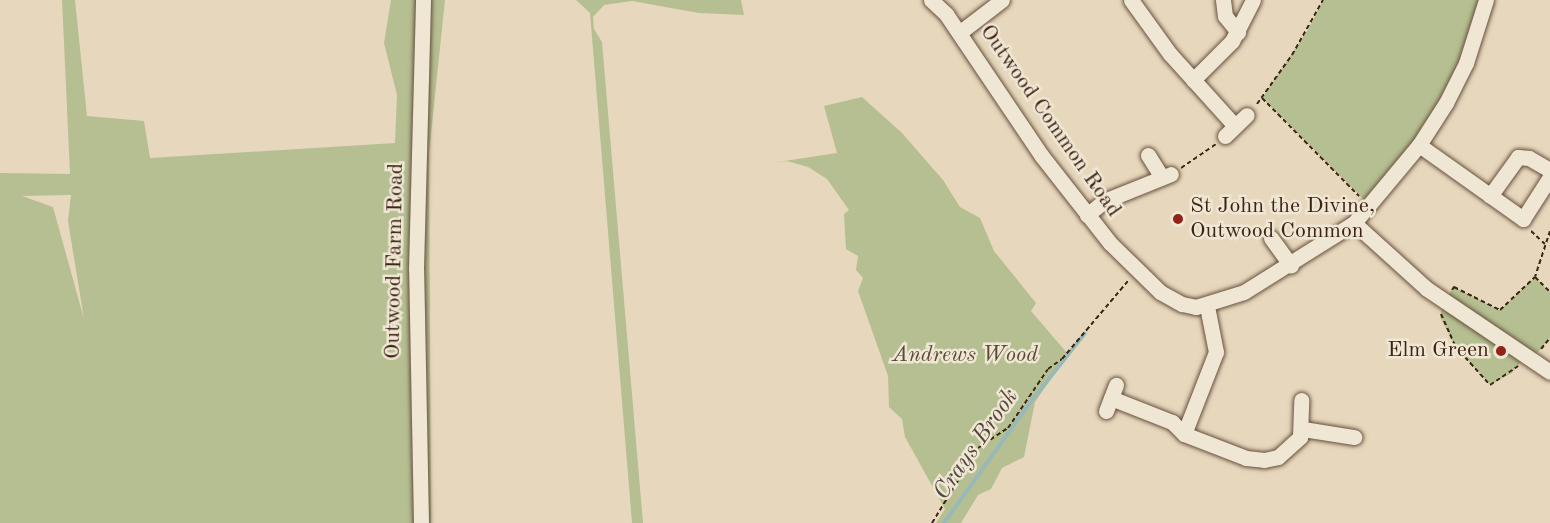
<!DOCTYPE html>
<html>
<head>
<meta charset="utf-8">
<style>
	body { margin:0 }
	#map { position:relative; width:1550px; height:523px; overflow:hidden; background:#e7d8bd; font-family:"Old Standard TT",serif }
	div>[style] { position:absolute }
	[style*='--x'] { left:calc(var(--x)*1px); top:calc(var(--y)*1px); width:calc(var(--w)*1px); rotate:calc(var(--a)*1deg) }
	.green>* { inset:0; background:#b5bf91 }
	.stream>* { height:4px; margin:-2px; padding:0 2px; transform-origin:2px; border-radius:2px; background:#98b9b7 }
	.path>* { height:2px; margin-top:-1px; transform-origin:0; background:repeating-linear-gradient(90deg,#3c2314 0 4.5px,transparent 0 7.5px) }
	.roads { filter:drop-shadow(0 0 2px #67503e) drop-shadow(0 0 2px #67503e) }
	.minor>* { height:15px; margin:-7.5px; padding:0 7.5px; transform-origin:7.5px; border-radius:7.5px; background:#efe6d4 }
	.dots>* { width:16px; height:16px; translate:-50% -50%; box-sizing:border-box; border:3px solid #efe6d4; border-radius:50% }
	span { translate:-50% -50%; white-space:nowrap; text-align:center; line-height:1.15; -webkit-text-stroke:5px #efe6d4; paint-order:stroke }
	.street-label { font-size:22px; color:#3c2314 }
	.poi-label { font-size:22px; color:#3c2314 }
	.left { translate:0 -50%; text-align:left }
	.right { translate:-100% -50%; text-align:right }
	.park-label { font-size:22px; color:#5a4a33; font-style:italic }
	.water-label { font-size:24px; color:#53483d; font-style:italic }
</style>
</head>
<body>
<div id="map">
	<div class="green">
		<i style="clip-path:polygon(evenodd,62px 0,75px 0,87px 116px,144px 121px,150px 158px,395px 143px,397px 95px,384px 43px,391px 0,445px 0,429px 153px,431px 523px,0 523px,0 173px,70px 174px,62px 0,71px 195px,68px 221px,84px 319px,53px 207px,22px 196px,71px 195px)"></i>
		<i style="clip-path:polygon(576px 0,741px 0,744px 15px,699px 13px,632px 1px,604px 5px,593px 17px,594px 29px,602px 42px,643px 523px,632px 523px,590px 13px)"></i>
		<i style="clip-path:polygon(1323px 0,1486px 0,1446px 103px,1368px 204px,1262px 98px,1309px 28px)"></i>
		<i style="clip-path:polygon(862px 97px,902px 133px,943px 180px,960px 207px,980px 218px,994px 251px,1036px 303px,1031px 311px,1068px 354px,1035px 402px,1024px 457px,1002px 468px,991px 489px,978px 495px,961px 523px,936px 523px,945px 509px,905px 437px,902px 419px,889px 407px,888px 376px,858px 291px,863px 278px,856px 270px,858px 256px,846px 249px,844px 214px,849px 210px,827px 179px,808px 167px,787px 161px,771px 163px,837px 153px,824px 106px)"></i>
		<i style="clip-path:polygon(1535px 277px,1550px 292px,1550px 338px,1531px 360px,1525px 357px,1512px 373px,1490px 385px,1455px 346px,1440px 317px,1444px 301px,1454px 287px,1500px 310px)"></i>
	</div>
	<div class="stream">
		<i style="--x:944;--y:523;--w:146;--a:-54.5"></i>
		<i style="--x:1029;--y:404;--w:90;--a:-51.7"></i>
	</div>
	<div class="path">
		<i style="--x:1262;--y:98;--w:138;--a:45.3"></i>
		<i style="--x:1257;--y:104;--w:60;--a:-54.5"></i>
		<i style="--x:1292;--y:55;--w:63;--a:-60.6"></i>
		<i style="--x:1181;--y:168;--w:42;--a:-34.4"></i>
		<i style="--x:1531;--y:231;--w:19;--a:43"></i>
		<i style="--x:1550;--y:231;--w:48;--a:108.1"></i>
		<i style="--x:1535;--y:277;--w:21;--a:45"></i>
		<i style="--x:1452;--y:290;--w:4;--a:-56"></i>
		<i style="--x:1454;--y:287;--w:51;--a:26.6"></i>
		<i style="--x:1500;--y:310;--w:48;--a:-43.3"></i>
		<i style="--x:1441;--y:314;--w:35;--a:66"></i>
		<i style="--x:1455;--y:346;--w:52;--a:48.1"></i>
		<i style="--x:1490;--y:385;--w:34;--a:-34"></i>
		<i style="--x:1541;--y:349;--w:14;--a:-51"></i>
		<i style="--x:932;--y:523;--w:88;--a:-58.5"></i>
		<i style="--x:978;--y:448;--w:36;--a:-34"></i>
		<i style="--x:1008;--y:428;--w:71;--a:-55.9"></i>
		<i style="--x:1048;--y:369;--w:17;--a:-36"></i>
		<i style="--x:1062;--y:359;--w:102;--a:-49.8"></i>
	</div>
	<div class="roads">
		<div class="minor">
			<i style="--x:931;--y:0;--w:21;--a:43"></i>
			<i style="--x:946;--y:14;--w:170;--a:56"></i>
			<i style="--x:1041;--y:155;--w:112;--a:51.9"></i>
			<i style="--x:1110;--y:243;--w:70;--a:44.4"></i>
			<i style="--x:1160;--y:292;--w:25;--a:29"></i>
			<i style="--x:1182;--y:304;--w:14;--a:12"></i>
			<i style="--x:1196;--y:307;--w:50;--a:-17.4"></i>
			<i style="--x:1244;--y:292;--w:130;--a:-32.1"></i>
			<i style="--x:1354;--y:223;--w:102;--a:-50.2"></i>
			<i style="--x:1419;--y:145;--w:50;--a:-57.3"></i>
			<i style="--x:1446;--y:103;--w:45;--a:-63.4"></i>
			<i style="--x:1466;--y:63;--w:66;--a:-72.4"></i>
			<i style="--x:1131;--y:0;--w:67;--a:54.2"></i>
			<i style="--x:1170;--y:54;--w:97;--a:47.9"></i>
			<i style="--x:1223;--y:0;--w:16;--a:83"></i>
			<i style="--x:1225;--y:16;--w:21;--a:51"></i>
			<i style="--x:959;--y:33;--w:54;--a:-37.5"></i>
			<i style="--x:1193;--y:80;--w:55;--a:-45"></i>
			<i style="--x:1232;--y:41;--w:46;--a:-62.9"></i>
			<i style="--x:1225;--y:136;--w:30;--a:-44"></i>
			<i style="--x:1419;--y:145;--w:128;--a:35.4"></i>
			<i style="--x:1523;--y:219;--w:50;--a:-57.3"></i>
			<i style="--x:1148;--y:155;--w:26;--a:58"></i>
			<i style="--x:1490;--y:196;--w:48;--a:-54.3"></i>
			<i style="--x:1518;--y:157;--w:11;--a:5"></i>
			<i style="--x:1529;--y:158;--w:24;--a:30"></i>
			<i style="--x:1087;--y:215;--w:22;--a:-39"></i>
			<i style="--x:1104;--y:201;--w:72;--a:-21.9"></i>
			<i style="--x:1354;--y:223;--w:98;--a:42.1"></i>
			<i style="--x:1427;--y:289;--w:148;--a:34"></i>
			<i style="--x:1271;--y:238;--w:34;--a:54"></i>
			<i style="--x:1111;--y:398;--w:66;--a:21.5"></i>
			<i style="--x:1172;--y:422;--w:17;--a:45"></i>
			<i style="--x:1184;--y:434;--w:66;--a:21.2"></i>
			<i style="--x:1246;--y:458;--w:18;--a:6"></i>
			<i style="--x:1264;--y:460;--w:14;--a:-12"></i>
			<i style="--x:1278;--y:457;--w:30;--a:-42"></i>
			<i style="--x:1300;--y:437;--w:37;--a:-88"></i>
			<i style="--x:1106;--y:411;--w:28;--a:-69"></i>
			<i style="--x:1303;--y:429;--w:52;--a:8.9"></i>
			<i style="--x:1184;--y:434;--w:88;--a:-68.7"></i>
			<i style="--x:1216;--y:352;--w:47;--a:-101.1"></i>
			<i style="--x:421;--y:523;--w:254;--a:-91.1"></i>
			<i style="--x:416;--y:269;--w:269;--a:-88.5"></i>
		</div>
	</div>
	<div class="dots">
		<i style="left:1178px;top:219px;background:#8f2418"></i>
		<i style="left:1501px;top:351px;background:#8f2418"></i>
	</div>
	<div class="street-label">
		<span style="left:1050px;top:121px;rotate:55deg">Outwood Common Road</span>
		<span style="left:395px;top:261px;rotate:-89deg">Outwood Farm Road</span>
	</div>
	<div class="poi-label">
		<span class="left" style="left:1190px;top:219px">St John the Divine,<br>Outwood Common</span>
		<span class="right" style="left:1489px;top:351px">Elm Green</span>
	</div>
	<div class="park-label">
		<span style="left:965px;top:356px">Andrews Wood</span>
	</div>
	<div class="water-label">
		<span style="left:977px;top:445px;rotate:-55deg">Crays Brook</span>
	</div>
</div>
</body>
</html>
